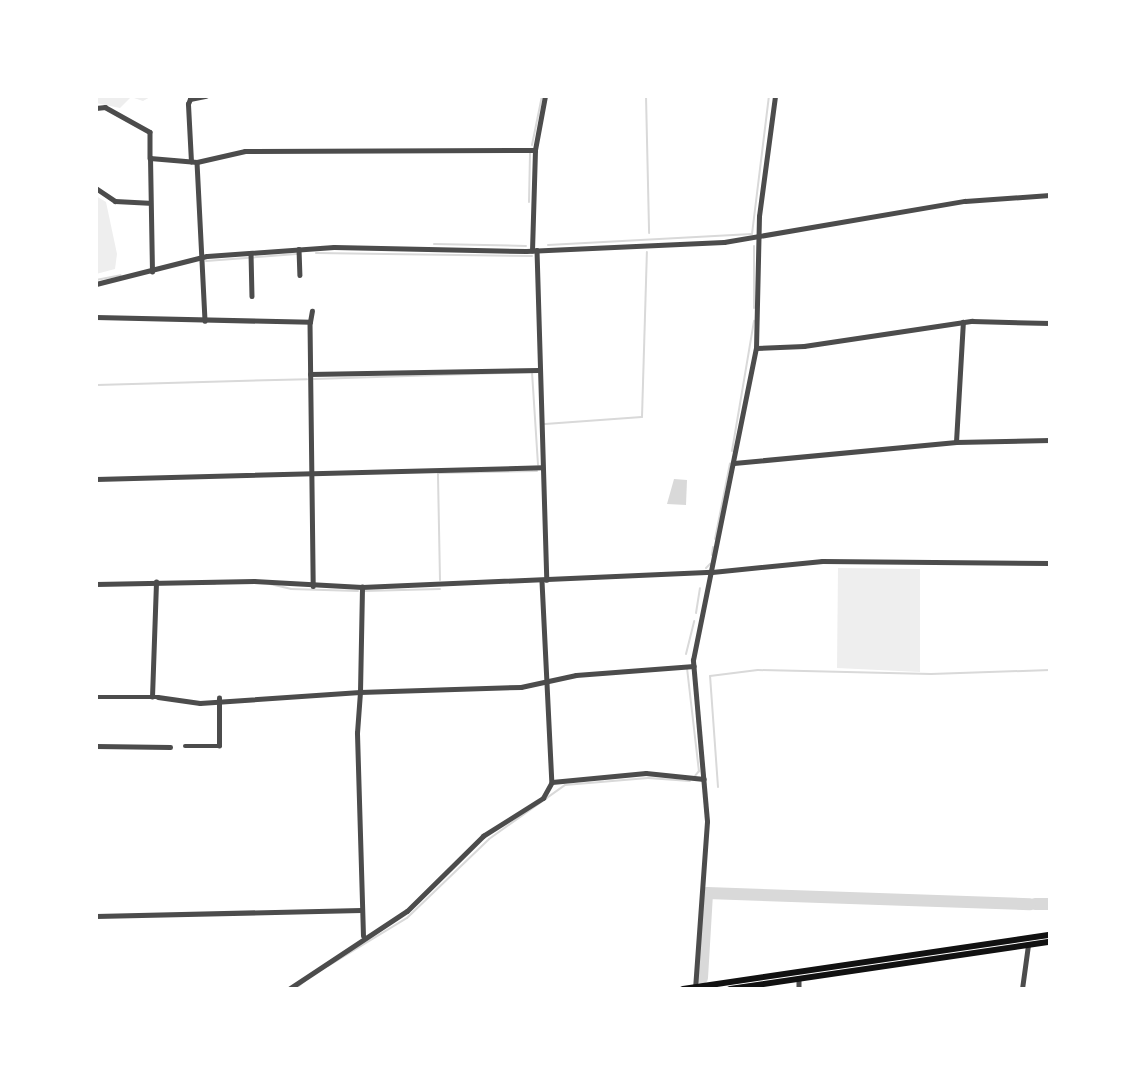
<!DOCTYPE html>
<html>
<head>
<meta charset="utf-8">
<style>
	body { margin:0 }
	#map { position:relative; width:1146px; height:1085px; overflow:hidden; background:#fff; font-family:"Archivo Narrow",sans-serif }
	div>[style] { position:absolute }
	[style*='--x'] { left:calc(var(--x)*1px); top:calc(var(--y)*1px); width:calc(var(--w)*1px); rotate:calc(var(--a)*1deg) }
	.green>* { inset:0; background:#eee }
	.water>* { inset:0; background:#d9d9d9 }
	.stream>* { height:2px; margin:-1px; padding:0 1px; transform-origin:1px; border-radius:1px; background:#d9d9d9 }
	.river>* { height:12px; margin:-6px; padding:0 6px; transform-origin:6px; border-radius:6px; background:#d9d9d9 }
	.minor>* { height:4.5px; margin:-2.25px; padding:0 2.25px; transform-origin:2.25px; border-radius:2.25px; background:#4c4c4c }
	.tertiary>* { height:5px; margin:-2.5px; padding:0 2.5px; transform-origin:2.5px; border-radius:2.5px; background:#4c4c4c }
	.primary>* { height:6px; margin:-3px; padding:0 3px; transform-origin:3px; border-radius:3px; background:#111 }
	span { translate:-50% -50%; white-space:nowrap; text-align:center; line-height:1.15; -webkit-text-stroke:4.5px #fff; paint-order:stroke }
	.frame { position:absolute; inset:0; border:98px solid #fff; pointer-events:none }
</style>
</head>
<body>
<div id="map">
	<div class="green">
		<i style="clip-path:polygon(96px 96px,152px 96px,143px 101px,131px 97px,120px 108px,96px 103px)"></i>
		<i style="clip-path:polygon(96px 196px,106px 202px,117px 254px,115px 269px,96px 274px)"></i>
		<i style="clip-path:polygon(838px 568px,920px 569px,920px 672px,837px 668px)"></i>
	</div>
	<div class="water">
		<i style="clip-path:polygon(674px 479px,687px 480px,686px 505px,667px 504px)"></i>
	</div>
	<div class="stream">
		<i style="--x:646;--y:96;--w:137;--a:88.7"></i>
		<i style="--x:532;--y:145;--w:50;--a:-78.5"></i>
		<i style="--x:529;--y:202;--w:49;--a:-88.8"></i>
		<i style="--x:434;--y:244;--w:92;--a:1.2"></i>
		<i style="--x:548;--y:245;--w:204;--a:-3.1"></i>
		<i style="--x:752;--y:234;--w:139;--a:-83"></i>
		<i style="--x:754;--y:246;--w:62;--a:90"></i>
		<i style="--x:316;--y:253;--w:216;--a:0.8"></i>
		<i style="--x:206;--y:261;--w:91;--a:-4.4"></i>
		<i style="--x:96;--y:280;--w:25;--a:-11"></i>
		<i style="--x:314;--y:379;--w:218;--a:-1.8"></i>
		<i style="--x:532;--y:372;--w:93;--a:86.3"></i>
		<i style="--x:97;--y:385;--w:210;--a:-1.6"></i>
		<i style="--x:545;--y:424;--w:97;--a:-4.1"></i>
		<i style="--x:642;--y:417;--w:165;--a:-88.3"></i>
		<i style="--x:732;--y:451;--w:132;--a:-80.4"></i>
		<i style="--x:715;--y:539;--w:77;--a:-78.8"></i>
		<i style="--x:712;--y:555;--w:8;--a:-83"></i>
		<i style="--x:706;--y:568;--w:6;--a:-45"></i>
		<i style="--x:440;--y:580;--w:107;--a:-91.1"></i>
		<i style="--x:438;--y:473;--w:99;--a:-1.2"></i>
		<i style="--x:190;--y:584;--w:25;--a:0"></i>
		<i style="--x:270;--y:584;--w:22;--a:13"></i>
		<i style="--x:291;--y:589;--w:67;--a:1.7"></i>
		<i style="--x:365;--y:591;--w:75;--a:-1.5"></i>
		<i style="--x:696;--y:613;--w:25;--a:-81"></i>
		<i style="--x:686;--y:654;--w:34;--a:-76"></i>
		<i style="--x:687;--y:668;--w:104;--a:83.4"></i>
		<i style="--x:699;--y:771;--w:6;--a:129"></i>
		<i style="--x:718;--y:787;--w:111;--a:-94.1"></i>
		<i style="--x:710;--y:676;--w:48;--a:-7.1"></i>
		<i style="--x:758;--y:670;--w:173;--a:1.3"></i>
		<i style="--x:931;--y:674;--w:119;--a:-1.9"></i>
		<i style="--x:328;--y:966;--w:92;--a:-31.3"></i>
		<i style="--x:407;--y:918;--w:114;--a:-43.9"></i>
		<i style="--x:489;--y:839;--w:93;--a:-35.4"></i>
		<i style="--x:565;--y:785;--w:83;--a:-4.8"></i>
		<i style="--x:648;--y:778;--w:42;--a:4.1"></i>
		<i style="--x:295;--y:989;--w:13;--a:-39"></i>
	</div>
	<div class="river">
		<i style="--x:1035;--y:904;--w:15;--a:0"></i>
		<i style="--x:702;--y:978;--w:85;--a:-86.6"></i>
		<i style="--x:707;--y:893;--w:323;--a:2"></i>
	</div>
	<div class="minor">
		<i style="--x:96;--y:108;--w:9;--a:-6"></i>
		<i style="--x:105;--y:107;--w:51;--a:29.1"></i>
		<i style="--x:150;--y:132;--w:26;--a:90"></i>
		<i style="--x:191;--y:162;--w:58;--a:-93"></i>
		<i style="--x:188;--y:104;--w:5;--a:-68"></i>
		<i style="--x:190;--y:99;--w:16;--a:-11"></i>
		<i style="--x:197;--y:162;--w:159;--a:87.1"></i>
		<i style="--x:96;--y:188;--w:23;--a:34"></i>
		<i style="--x:115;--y:201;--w:33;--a:3"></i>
		<i style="--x:299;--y:249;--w:26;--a:88"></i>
		<i style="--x:537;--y:250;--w:330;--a:88.3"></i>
		<i style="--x:532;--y:251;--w:101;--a:-88.3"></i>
		<i style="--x:535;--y:150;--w:55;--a:-79.5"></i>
		<i style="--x:251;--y:253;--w:43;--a:88.7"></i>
		<i style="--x:152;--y:272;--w:114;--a:-91"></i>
		<i style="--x:150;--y:158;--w:47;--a:4.9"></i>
		<i style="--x:197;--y:162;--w:49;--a:-12.9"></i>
		<i style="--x:245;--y:151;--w:290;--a:-0.2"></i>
		<i style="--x:96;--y:317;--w:214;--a:1.3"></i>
		<i style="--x:310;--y:322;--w:264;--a:89.3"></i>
		<i style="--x:310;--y:322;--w:11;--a:-80"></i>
		<i style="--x:756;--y:348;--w:48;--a:-2.4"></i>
		<i style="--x:804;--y:346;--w:170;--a:-8.5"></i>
		<i style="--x:972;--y:321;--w:78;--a:1.5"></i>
		<i style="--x:310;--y:374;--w:228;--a:-1"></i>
		<i style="--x:956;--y:442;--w:120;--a:-86.7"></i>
		<i style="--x:734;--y:463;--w:223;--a:-5.4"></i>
		<i style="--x:956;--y:442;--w:94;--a:-1.2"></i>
		<i style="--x:96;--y:479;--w:446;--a:-1.5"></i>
		<i style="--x:542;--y:581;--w:201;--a:87.2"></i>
		<i style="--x:96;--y:584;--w:158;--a:-1.1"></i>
		<i style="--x:254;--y:581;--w:108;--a:3.2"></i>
		<i style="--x:362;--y:587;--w:350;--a:-2.5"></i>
		<i style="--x:96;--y:697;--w:62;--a:0"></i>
		<i style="--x:158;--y:697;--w:42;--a:8.1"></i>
		<i style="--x:200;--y:703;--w:160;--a:-3.9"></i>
		<i style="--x:360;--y:692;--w:105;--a:-88.9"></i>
		<i style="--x:152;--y:697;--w:115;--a:-88"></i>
		<i style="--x:96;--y:746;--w:74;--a:0.8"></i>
		<i style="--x:185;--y:746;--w:34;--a:0"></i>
		<i style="--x:219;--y:746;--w:48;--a:-90"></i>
		<i style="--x:96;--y:916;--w:265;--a:-1.3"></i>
		<i style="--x:363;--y:936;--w:203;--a:-91.7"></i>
		<i style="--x:357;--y:733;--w:41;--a:-85.8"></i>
		<i style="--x:360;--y:692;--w:161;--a:-1.8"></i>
		<i style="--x:521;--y:687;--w:56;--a:-12.3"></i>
		<i style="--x:576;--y:675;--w:118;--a:-4.4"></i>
		<i style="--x:799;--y:978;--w:11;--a:90"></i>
		<i style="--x:289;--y:989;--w:141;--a:-33.5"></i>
		<i style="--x:407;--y:911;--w:107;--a:-44.6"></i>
		<i style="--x:483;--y:836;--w:71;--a:-32.3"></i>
		<i style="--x:543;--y:798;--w:18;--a:-61"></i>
		<i style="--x:552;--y:782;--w:94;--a:-5.5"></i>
		<i style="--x:646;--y:773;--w:58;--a:5.9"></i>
		<i style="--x:1022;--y:989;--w:44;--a:-82.2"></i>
	</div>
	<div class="tertiary">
		<i style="--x:96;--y:284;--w:114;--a:-14.2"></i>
		<i style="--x:207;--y:256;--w:127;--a:-4.1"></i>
		<i style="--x:334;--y:247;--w:192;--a:1.2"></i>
		<i style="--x:526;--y:251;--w:198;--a:-2.6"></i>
		<i style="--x:724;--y:242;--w:244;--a:-9.7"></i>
		<i style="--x:965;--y:201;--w:85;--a:-4"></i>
		<i style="--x:712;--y:572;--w:111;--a:-5.7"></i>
		<i style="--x:822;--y:561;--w:228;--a:0.5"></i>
		<i style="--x:695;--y:989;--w:168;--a:-85.9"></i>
		<i style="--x:707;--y:821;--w:162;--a:-95"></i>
		<i style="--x:693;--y:660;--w:318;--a:-78.6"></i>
		<i style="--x:756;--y:348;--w:132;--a:-88.7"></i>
		<i style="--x:759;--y:216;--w:121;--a:-82.4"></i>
	</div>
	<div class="primary">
		<i style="--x:683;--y:989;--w:371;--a:-8.4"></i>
		<i style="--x:730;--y:989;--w:323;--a:-8.4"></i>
	</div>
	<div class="frame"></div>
</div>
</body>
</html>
